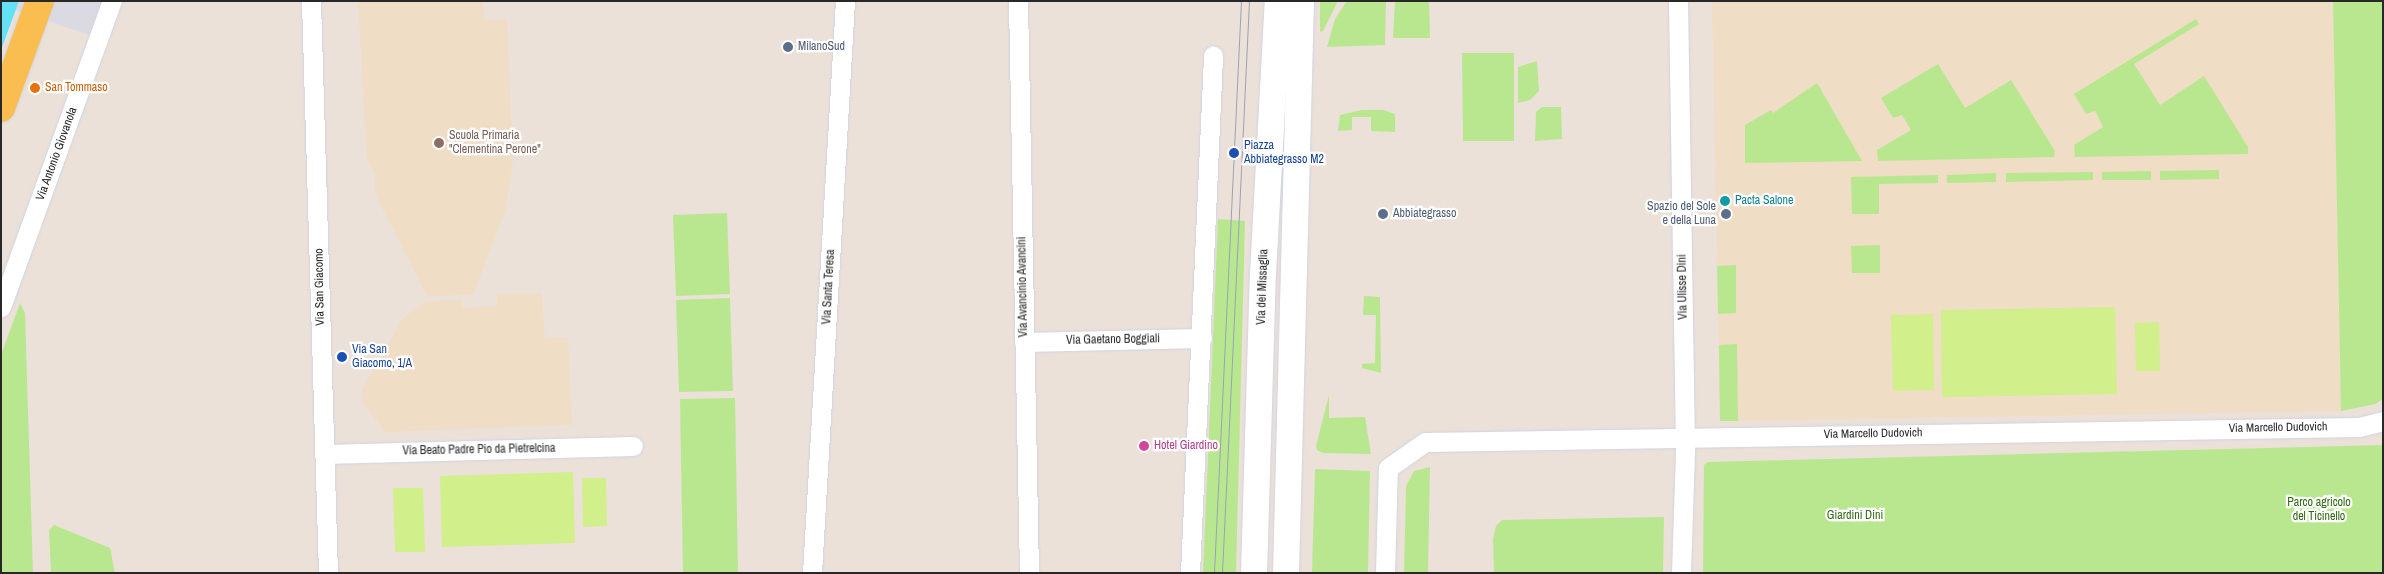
<!DOCTYPE html>
<html>
<head>
<meta charset="utf-8">
<style>
	body { margin:0 }
	#map { position:relative; width:2384px; height:574px; overflow:hidden; background:#ece1d8; font-family:"Archivo Narrow",sans-serif }
	div>[style] { position:absolute }
	[style*='--x'] { left:calc(var(--x)*1px); top:calc(var(--y)*1px); width:calc(var(--w)*1px); rotate:calc(var(--a)*1deg) }
	.industrial>* { inset:0; background:#dbdae3 }
	.education>* { inset:0; background:#efddc6 }
	.green>* { inset:0; background:#b8e790 }
	.pitch>* { inset:0; background:#d1ef8b }
	.water>* { inset:0; background:#63e1f7 }
	.roads { filter:drop-shadow(0 0 1px #ced4e3) drop-shadow(0 0 1px #ced4e3) }
	.street>* { height:19px; margin:-9.5px; padding:0 9.5px; transform-origin:9.5px; border-radius:9.5px; background:#fff }
	.secondary>* { height:26px; margin:-13px; padding:0 13px; transform-origin:13px; border-radius:13px; background:#fff }
	.primary>* { height:28px; margin:-14px; padding:0 14px; transform-origin:14px; border-radius:14px; background:#fabd4f }
	.tram>* { height:1px; margin:-0.5px; padding:0 0.5px; transform-origin:0.5px; border-radius:0.5px; background:#9ba2b4 }
	.dots>* { width:14px; height:14px; translate:-50% -50%; box-sizing:border-box; border:2px solid #fff; border-radius:50% }
	span { translate:-50% -50%; white-space:nowrap; text-align:center; line-height:1.15; -webkit-text-stroke:4.5px #fff; paint-order:stroke }
	.service-label { font-size:12px; color:#4e5e75 }
	.left { translate:0 -50%; text-align:left }
	.right { translate:-100% -50%; text-align:right }
	.food-label { font-size:12px; color:#c56008 }
	.education-label { font-size:12px; color:#785e54 }
	.transit-label { font-size:12px; color:#164399 }
	.street-label { font-size:12px; color:#282828 }
	.culture-label { font-size:12px; color:#0d838f }
	.hotel-label { font-size:12px; color:#b23c85 }
	.park-label { font-size:12px; color:#306914 }
	.frame { position:absolute; inset:0; border:2px solid #282828; pointer-events:none }
</style>
</head>
<body>
<div id="map">
	<div class="industrial">
		<i style="clip-path:polygon(15px 1px,102px 1px,89px 35px,12px 9px)"></i>
	</div>
	<div class="education">
		<i style="clip-path:polygon(483px 1px,484px 20px,507px 20px,513px 161px,505px 211px,473px 295px,427px 296px,375px 194px,375px 173px,367px 160px,358px 2px)"></i>
		<i style="clip-path:polygon(1712px 1px,2333px 1px,2341px 411px,1720px 421px)"></i>
		<i style="clip-path:polygon(542px 293px,545px 338px,568px 338px,572px 425px,385px 432px,362px 402px,363px 388px,403px 318px,426px 301px,462px 300px,463px 308px,497px 306px,497px 294px)"></i>
	</div>
	<div class="green">
		<i style="clip-path:polygon(1320px 1px,1338px 1px,1323px 31px,1320px 32px)"></i>
		<i style="clip-path:polygon(1347px 1px,1386px 1px,1385px 45px,1327px 47px,1335px 19px)"></i>
		<i style="clip-path:polygon(1395px 1px,1429px 1px,1430px 38px,1393px 38px)"></i>
		<i style="clip-path:polygon(2333px 1px,2383px 1px,2383px 399px,2375px 404px,2341px 411px)"></i>
		<i style="clip-path:polygon(2196px 19px,2199px 24px,2134px 64px,2160px 105px,2204px 76px,2248px 147px,2248px 154px,2075px 157px,2074px 145px,2103px 127px,2095px 111px,2086px 114px,2074px 94px)"></i>
		<i style="clip-path:polygon(1462px 53px,1514px 53px,1514px 141px,1463px 141px)"></i>
		<i style="clip-path:polygon(1537px 61px,1539px 91px,1530px 100px,1518px 103px,1518px 67px)"></i>
		<i style="clip-path:polygon(1938px 64px,1965px 108px,2011px 80px,2055px 151px,2054px 157px,1878px 161px,1877px 150px,1911px 130px,1902px 115px,1893px 118px,1881px 98px)"></i>
		<i style="clip-path:polygon(1817px 83px,1862px 161px,1745px 163px,1745px 125px,1771px 110px,1773px 113px)"></i>
		<i style="clip-path:polygon(1542px 107px,1561px 107px,1562px 139px,1535px 141px,1536px 112px)"></i>
		<i style="clip-path:polygon(1362px 110px,1384px 110px,1395px 114px,1395px 132px,1371px 131px,1371px 117px,1352px 117px,1352px 130px,1338px 131px,1340px 115px)"></i>
		<i style="clip-path:polygon(2219px 170px,2219px 179px,2160px 180px,2160px 171px)"></i>
		<i style="clip-path:polygon(2151px 171px,2151px 180px,2102px 180px,2102px 172px)"></i>
		<i style="clip-path:polygon(2093px 172px,2093px 180px,2006px 182px,2006px 173px)"></i>
		<i style="clip-path:polygon(1996px 173px,1996px 182px,1947px 183px,1947px 175px)"></i>
		<i style="clip-path:polygon(1938px 175px,1938px 183px,1879px 184px,1879px 214px,1852px 214px,1851px 177px)"></i>
		<i style="clip-path:polygon(727px 213px,730px 294px,676px 296px,673px 215px)"></i>
		<i style="clip-path:polygon(1218px 219px,1245px 221px,1236px 573px,1203px 573px)"></i>
		<i style="clip-path:polygon(1880px 245px,1880px 273px,1852px 273px,1851px 246px)"></i>
		<i style="clip-path:polygon(1736px 265px,1736px 313px,1718px 314px,1717px 266px)"></i>
		<i style="clip-path:polygon(1364px 296px,1380px 297px,1381px 373px,1362px 368px,1362px 364px,1375px 363px,1376px 315px,1363px 315px)"></i>
		<i style="clip-path:polygon(730px 298px,733px 391px,679px 392px,676px 300px)"></i>
		<i style="clip-path:polygon(20px 303px,25px 313px,33px 573px,1px 573px,1px 355px)"></i>
		<i style="clip-path:polygon(1737px 344px,1738px 421px,1720px 421px,1719px 345px)"></i>
		<i style="clip-path:polygon(1329px 395px,1329px 418px,1365px 417px,1371px 454px,1323px 453px,1317px 450px,1316px 446px)"></i>
		<i style="clip-path:polygon(735px 398px,738px 573px,683px 573px,680px 399px)"></i>
		<i style="clip-path:polygon(2383px 445px,2383px 573px,1703px 573px,1704px 465px,1708px 462px)"></i>
		<i style="clip-path:polygon(1430px 467px,1428px 573px,1404px 573px,1406px 486px,1414px 471px)"></i>
		<i style="clip-path:polygon(1315px 469px,1370px 471px,1368px 573px,1312px 573px)"></i>
		<i style="clip-path:polygon(1664px 517px,1663px 573px,1494px 573px,1493px 539px,1496px 526px,1502px 520px)"></i>
		<i style="clip-path:polygon(54px 525px,110px 548px,115px 573px,51px 573px,49px 530px)"></i>
	</div>
	<div class="pitch">
		<i style="clip-path:polygon(2115px 307px,2117px 394px,1942px 397px,1941px 310px)"></i>
		<i style="clip-path:polygon(1933px 314px,1934px 390px,1893px 391px,1891px 315px)"></i>
		<i style="clip-path:polygon(2159px 322px,2160px 371px,2136px 371px,2135px 323px)"></i>
		<i style="clip-path:polygon(573px 472px,575px 543px,442px 547px,440px 476px)"></i>
		<i style="clip-path:polygon(582px 478px,606px 478px,607px 526px,583px 527px)"></i>
		<i style="clip-path:polygon(393px 488px,423px 488px,425px 552px,395px 552px)"></i>
	</div>
	<div class="water">
		<i style="clip-path:polygon(1px 1px,19px 1px,1px 50px)"></i>
	</div>
	<div class="roads">
		<div class="street">
			<i style="--x:311;--y:1;--w:572;--a:88.3"></i>
			<i style="--x:1018;--y:1;--w:572;--a:88.9"></i>
			<i style="--x:1678;--y:1;--w:451;--a:89.1"></i>
			<i style="--x:1685;--y:452;--w:121;--a:91.9"></i>
			<i style="--x:1;--y:307;--w:326;--a:-70.1"></i>
			<i style="--x:1024;--y:342;--w:178;--a:-1.3"></i>
			<i style="--x:324;--y:454;--w:309;--a:-1.5"></i>
			<i style="--x:812;--y:573;--w:573;--a:-86.7"></i>
			<i style="--x:1190;--y:573;--w:518;--a:-87.45"></i>
			<i style="--x:1385;--y:573;--w:105;--a:-88.4"></i>
			<i style="--x:1388;--y:468;--w:45;--a:-35.1"></i>
			<i style="--x:1425;--y:442;--w:934;--a:-0.92"></i>
			<i style="--x:2359;--y:427;--w:25;--a:-14"></i>
		</div>
		<div class="secondary">
			<i style="--x:1254;--y:573;--w:299;--a:-88.3"></i>
			<i style="--x:1263;--y:274;--w:273;--a:-86.9"></i>
			<i style="--x:1286;--y:573;--w:572;--a:-88.5"></i>
		</div>
		<div class="primary">
			<i style="--x:1;--y:108;--w:114;--a:-70"></i>
		</div>
	</div>
	<div class="tram">
		<i style="--x:1214;--y:573;--w:573;--a:-87.3"></i>
		<i style="--x:1222;--y:573;--w:573;--a:-87.3"></i>
	</div>
	<div class="dots">
		<i style="left:788px;top:47px;background:#5c6f8a"></i>
		<i style="left:35px;top:88px;background:#e8710a"></i>
		<i style="left:439px;top:143px;background:#8d6e63"></i>
		<i style="left:1234px;top:153px;background:#1a4fb4"></i>
		<i style="left:1725px;top:201px;background:#0f9aa8"></i>
		<i style="left:1383px;top:214px;background:#5c6f8a"></i>
		<i style="left:1726px;top:214px;background:#5c6f8a"></i>
		<i style="left:342px;top:357px;background:#1a4fb4"></i>
		<i style="left:1144px;top:446px;background:#d1479c"></i>
	</div>
	<div class="service-label">
		<span class="left" style="left:798px;top:47px">MilanoSud</span>
		<span class="right" style="left:1716px;top:214px">Spazio del Sole<br>e della Luna</span>
		<span class="left" style="left:1393px;top:214px">Abbiategrasso</span>
	</div>
	<div class="food-label">
		<span class="left" style="left:45px;top:88px">San Tommaso</span>
	</div>
	<div class="education-label">
		<span class="left" style="left:449px;top:143px">Scuola Primaria<br>"Clementina Perone"</span>
	</div>
	<div class="transit-label">
		<span class="left" style="left:1244px;top:153px">Piazza<br>Abbiategrasso M2</span>
		<span class="left" style="left:352px;top:357px">Via San<br>Giacomo, 1/A</span>
	</div>
	<div class="street-label">
		<span style="left:57px;top:154px;rotate:-70deg">Via Antonio Giovanola</span>
		<span style="left:320px;top:287px;rotate:-91deg">Via San Giacomo</span>
		<span style="left:829px;top:287px;rotate:-87deg">Via Santa Teresa</span>
		<span style="left:1023px;top:287px;rotate:-91deg">Via Avancinio Avancini</span>
		<span style="left:1263px;top:287px;rotate:-88deg">Via dei Missaglia</span>
		<span style="left:1683px;top:287px;rotate:-91deg">Via Ulisse Dini</span>
		<span style="left:1113px;top:340px;rotate:-1deg">Via Gaetano Boggiali</span>
		<span style="left:2278px;top:428px;rotate:-1deg">Via Marcello Dudovich</span>
		<span style="left:1873px;top:434px;rotate:-1deg">Via Marcello Dudovich</span>
		<span style="left:479px;top:450px;rotate:-1deg">Via Beato Padre Pio da Pietrelcina</span>
	</div>
	<div class="culture-label">
		<span class="left" style="left:1735px;top:201px">Pacta Salone</span>
	</div>
	<div class="hotel-label">
		<span class="left" style="left:1154px;top:446px">Hotel Giardino</span>
	</div>
	<div class="park-label">
		<span style="left:2319px;top:510px">Parco agricolo<br>del Ticinello</span>
		<span style="left:1855px;top:516px">Giardini Dini</span>
	</div>
	<div class="frame"></div>
</div>
</body>
</html>
